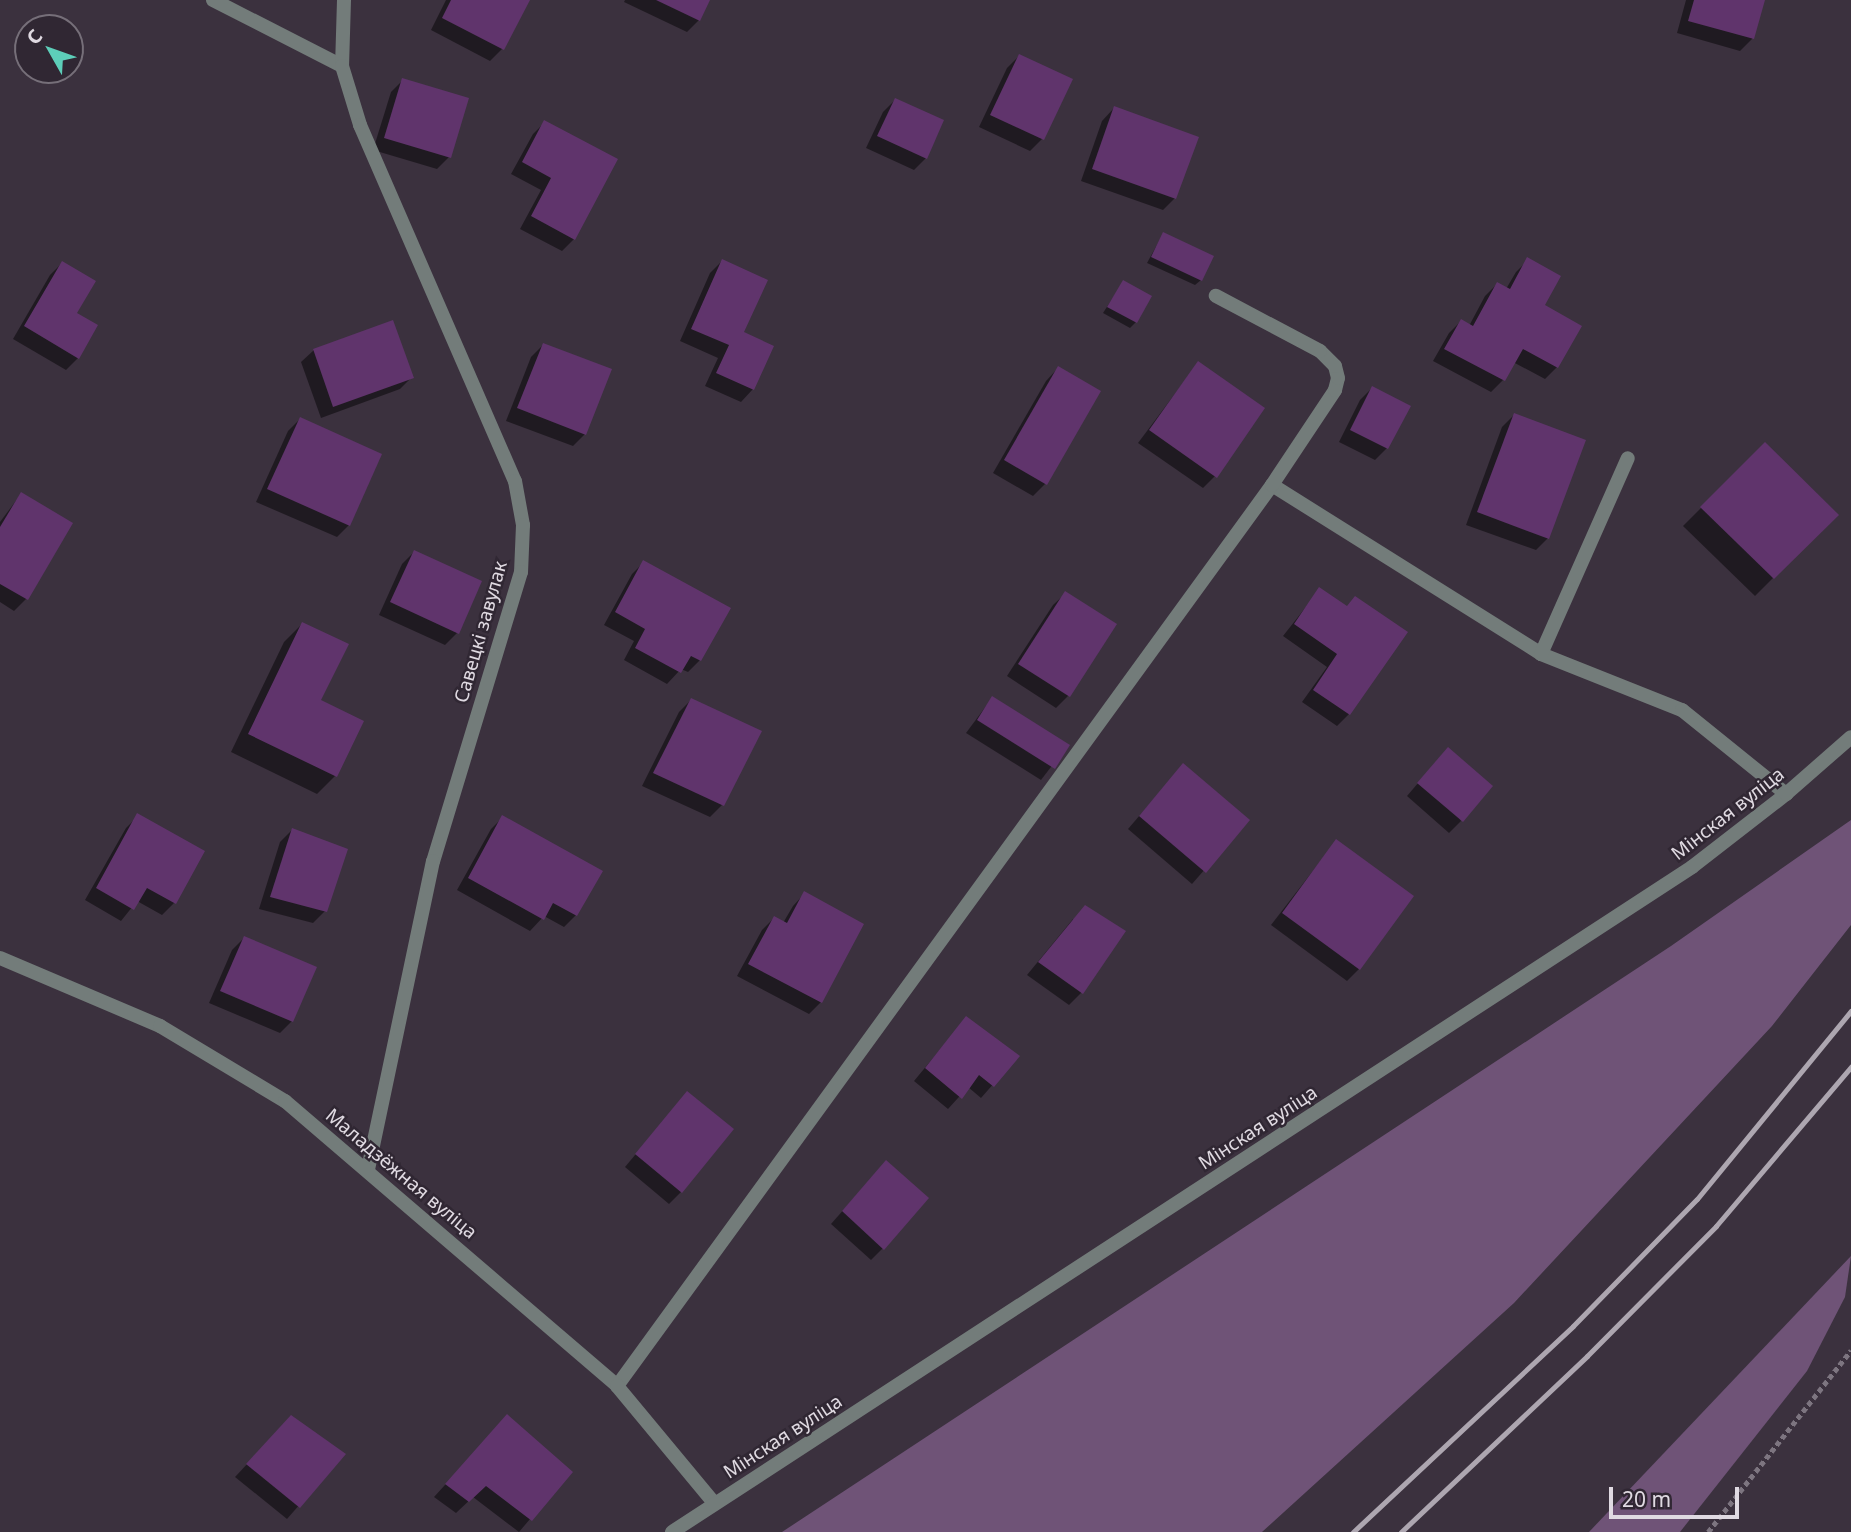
<!DOCTYPE html>
<html>
<head>
<meta charset="utf-8">
<style>
	body { margin:0 }
	#map { position:relative; width:1851px; height:1532px; overflow:hidden; background:#3b313e; font-family:"Noto Sans",sans-serif }
	div>[style] { position:absolute }
	[style*='--x'] { left:calc(var(--x)*1px); top:calc(var(--y)*1px); width:calc(var(--w)*1px); rotate:calc(var(--a)*1deg) }
	.green>* { inset:0; background:#6f5377 }
	.shadow>* { inset:0; background:#0007 }
	.building>* { inset:0; background:#60346c }
	.path>* { height:4.5px; margin-top:-2.25px; transform-origin:0; background:repeating-linear-gradient(90deg,#7d7580 0 5px,transparent 0 8.5px) }
	.service>* { height:14px; margin:-7px; padding:0 7px; transform-origin:7px; border-radius:7px; background:#737c7a }
	.minor>* { height:14px; margin:-7px; padding:0 7px; transform-origin:7px; border-radius:7px; background:#737c7a }
	.tertiary>* { height:14px; margin:-7px; padding:0 7px; transform-origin:7px; border-radius:7px; background:#737c7a }
	.rail>* { height:5px; margin:-2.5px; padding:0 2.5px; transform-origin:2.5px; border-radius:2.5px; background:#ada6b0 }
	span { translate:-50% -50%; white-space:nowrap; text-align:center; line-height:1.15; -webkit-text-stroke:5px #302733; paint-order:stroke }
	.street-label { font-size:19px; color:#e0dae2 }
	.north { position:absolute; left:14px; top:14px; width:70px; height:70px; box-sizing:border-box; background:#302733; border:2px solid #766f79; border-radius:50%; rotate:310deg; font-size:19px; font-weight:700; line-height:28px; text-align:center; color:#e0dae2 }
	.north::after { content:''; display:block; margin:auto; width:24px; height:32px; background:#5dceb9; clip-path:polygon(50% 0,100% 100%,50% 72%,0 100%) }
	.scale { position:absolute; left:1609px; top:1487px; width:130px; height:32px; box-sizing:border-box; border:4px solid #e0dae2; border-top:0; padding-left:9px; font-size:21px; line-height:24px; white-space:nowrap; color:#e0dae2; -webkit-text-stroke:5px #302733; paint-order:stroke }
</style>
</head>
<body>
<div id="map">
	<div class="green">
		<i style="clip-path:polygon(1851px 820px,1851px 925px,1772px 1026px,1514px 1303px,1262px 1532px,782px 1532px,1671px 946px)"></i>
		<i style="clip-path:polygon(1851px 1256px,1845px 1297px,1807px 1371px,1680px 1532px,1589px 1532px)"></i>
	</div>
	<div class="shadow">
		<i style="clip-path:polygon(446px 0,528px 0,502px 49px,490px 61px,431px 30px)"></i>
		<i style="clip-path:polygon(625px 0,708px 0,699px 20px,687px 32px,624px 2px)"></i>
		<i style="clip-path:polygon(1686px 0,1763px 0,1752px 39px,1740px 51px,1677px 33px)"></i>
		<i style="clip-path:polygon(1019px 56px,1071px 80px,1042px 139px,1030px 151px,979px 127px,1007px 68px)"></i>
		<i style="clip-path:polygon(403px 80px,449px 157px,437px 169px,373px 150px,391px 92px)"></i>
		<i style="clip-path:polygon(895px 100px,926px 158px,914px 170px,866px 148px,883px 112px)"></i>
		<i style="clip-path:polygon(1114px 108px,1175px 198px,1163px 210px,1081px 181px,1102px 121px)"></i>
		<i style="clip-path:polygon(545px 122px,574px 239px,562px 251px,520px 229px,541px 190px,511px 174px,533px 134px)"></i>
		<i style="clip-path:polygon(1163px 234px,1201px 280px,1195px 285px,1147px 263px)"></i>
		<i style="clip-path:polygon(1528px 260px,1557px 367px,1545px 379px,1513px 362px,1503px 380px,1491px 392px,1433px 361px,1449px 333px,1461px 321px,1469px 326px,1485px 296px,1497px 284px,1506px 289px,1516px 272px)"></i>
		<i style="clip-path:polygon(722px 261px,753px 389px,741px 402px,705px 386px,718px 358px,680px 341px,710px 273px)"></i>
		<i style="clip-path:polygon(62px 263px,75px 314px,78px 358px,66px 370px,13px 339px,50px 275px)"></i>
		<i style="clip-path:polygon(1123px 282px,1136px 322px,1130px 328px,1103px 313px)"></i>
		<i style="clip-path:polygon(543px 345px,585px 434px,573px 446px,506px 421px,531px 357px)"></i>
		<i style="clip-path:polygon(314px 350px,412px 377px,400px 389px,321px 418px,301px 362px)"></i>
		<i style="clip-path:polygon(1198px 363px,1215px 476px,1203px 488px,1138px 443px)"></i>
		<i style="clip-path:polygon(1058px 368px,1045px 484px,1033px 496px,993px 473px,1046px 381px)"></i>
		<i style="clip-path:polygon(1372px 388px,1408px 406px,1387px 448px,1375px 460px,1339px 442px,1360px 400px)"></i>
		<i style="clip-path:polygon(1514px 415px,1548px 538px,1536px 550px,1466px 525px,1502px 427px)"></i>
		<i style="clip-path:polygon(300px 419px,349px 525px,337px 537px,256px 502px,288px 431px)"></i>
		<i style="clip-path:polygon(1765px 444px,1836px 515px,1755px 596px,1683px 526px)"></i>
		<i style="clip-path:polygon(21px 494px,26px 599px,14px 611px,0 602px,0 522px)"></i>
		<i style="clip-path:polygon(414px 552px,457px 633px,445px 645px,379px 615px,402px 564px)"></i>
		<i style="clip-path:polygon(644px 562px,700px 660px,688px 672px,681px 669px,667px 684px,624px 660px,634px 641px,604px 625px,632px 574px)"></i>
		<i style="clip-path:polygon(1320px 589px,1346px 607px,1349px 714px,1337px 726px,1302px 702px,1327px 667px,1283px 636px)"></i>
		<i style="clip-path:polygon(1066px 593px,1068px 696px,1056px 708px,1007px 676px,1053px 605px)"></i>
		<i style="clip-path:polygon(302px 624px,335px 776px,317px 794px,231px 752px,284px 642px)"></i>
		<i style="clip-path:polygon(992px 698px,1067px 746px,1041px 780px,966px 733px)"></i>
		<i style="clip-path:polygon(691px 700px,722px 805px,710px 817px,642px 786px,679px 712px)"></i>
		<i style="clip-path:polygon(1436px 762px,1461px 821px,1449px 833px,1407px 796px)"></i>
		<i style="clip-path:polygon(1183px 765px,1248px 820px,1192px 884px,1128px 829px)"></i>
		<i style="clip-path:polygon(138px 816px,203px 852px,174px 903px,162px 915px,137px 901px,121px 921px,85px 900px,126px 828px)"></i>
		<i style="clip-path:polygon(503px 817px,576px 915px,564px 927px,544px 916px,530px 931px,457px 890px,491px 829px)"></i>
		<i style="clip-path:polygon(292px 830px,325px 911px,313px 923px,259px 909px,280px 842px)"></i>
		<i style="clip-path:polygon(1336px 841px,1359px 969px,1347px 981px,1271px 925px)"></i>
		<i style="clip-path:polygon(805px 893px,862px 924px,821px 1002px,809px 1014px,737px 976px,762px 930px,774px 918px,783px 923px,793px 906px)"></i>
		<i style="clip-path:polygon(1073px 919px,1081px 993px,1069px 1005px,1027px 975px)"></i>
		<i style="clip-path:polygon(244px 938px,292px 1021px,280px 1033px,209px 1003px,232px 950px)"></i>
		<i style="clip-path:polygon(966px 1018px,1017px 1057px,981px 1098px,968px 1087px,948px 1109px,914px 1081px)"></i>
		<i style="clip-path:polygon(687px 1093px,681px 1192px,669px 1204px,625px 1167px)"></i>
		<i style="clip-path:polygon(875px 1174px,883px 1248px,871px 1260px,831px 1224px)"></i>
		<i style="clip-path:polygon(496px 1429px,570px 1472px,519px 1532px,473px 1497px,456px 1513px,434px 1497px)"></i>
		<i style="clip-path:polygon(279px 1430px,344px 1454px,287px 1519px,235px 1477px)"></i>
	</div>
	<div class="building">
		<i style="clip-path:polygon(451px 0,530px 0,504px 50px,442px 18px)"></i>
		<i style="clip-path:polygon(656px 0,710px 0,700px 21px)"></i>
		<i style="clip-path:polygon(1694px 0,1765px 0,1754px 39px,1688px 21px)"></i>
		<i style="clip-path:polygon(1019px 54px,1073px 79px,1044px 140px,990px 115px)"></i>
		<i style="clip-path:polygon(402px 78px,469px 98px,451px 158px,384px 138px)"></i>
		<i style="clip-path:polygon(895px 98px,944px 120px,927px 159px,877px 136px)"></i>
		<i style="clip-path:polygon(1114px 106px,1199px 137px,1176px 199px,1092px 169px)"></i>
		<i style="clip-path:polygon(544px 120px,618px 159px,575px 240px,531px 216px,551px 178px,522px 162px)"></i>
		<i style="clip-path:polygon(1163px 232px,1214px 256px,1202px 281px,1151px 257px)"></i>
		<i style="clip-path:polygon(1527px 257px,1561px 276px,1545px 305px,1582px 326px,1558px 368px,1523px 349px,1505px 381px,1444px 349px,1461px 319px,1473px 326px,1497px 282px,1510px 289px)"></i>
		<i style="clip-path:polygon(722px 259px,768px 280px,744px 332px,774px 346px,754px 390px,716px 373px,729px 345px,691px 329px)"></i>
		<i style="clip-path:polygon(62px 261px,96px 281px,77px 313px,98px 325px,79px 359px,24px 326px)"></i>
		<i style="clip-path:polygon(1123px 280px,1152px 296px,1137px 323px,1107px 307px)"></i>
		<i style="clip-path:polygon(393px 320px,414px 378px,333px 407px,313px 349px)"></i>
		<i style="clip-path:polygon(543px 343px,612px 369px,586px 435px,517px 408px)"></i>
		<i style="clip-path:polygon(1198px 361px,1265px 408px,1217px 478px,1149px 430px)"></i>
		<i style="clip-path:polygon(1058px 366px,1101px 391px,1047px 485px,1004px 460px)"></i>
		<i style="clip-path:polygon(1372px 386px,1411px 406px,1388px 449px,1350px 430px)"></i>
		<i style="clip-path:polygon(1514px 413px,1586px 440px,1549px 539px,1477px 512px)"></i>
		<i style="clip-path:polygon(300px 417px,382px 454px,350px 526px,267px 489px)"></i>
		<i style="clip-path:polygon(1765px 442px,1839px 515px,1774px 579px,1700px 507px)"></i>
		<i style="clip-path:polygon(21px 492px,73px 523px,28px 600px,0 584px,0 527px)"></i>
		<i style="clip-path:polygon(414px 550px,482px 581px,459px 634px,390px 602px)"></i>
		<i style="clip-path:polygon(643px 560px,731px 608px,701px 661px,691px 656px,681px 673px,635px 648px,645px 629px,615px 612px)"></i>
		<i style="clip-path:polygon(1319px 587px,1347px 606px,1355px 596px,1408px 632px,1350px 715px,1313px 690px,1337px 654px,1294px 624px)"></i>
		<i style="clip-path:polygon(1065px 591px,1117px 624px,1070px 697px,1018px 664px)"></i>
		<i style="clip-path:polygon(302px 622px,349px 644px,321px 700px,364px 721px,337px 777px,248px 734px)"></i>
		<i style="clip-path:polygon(992px 696px,1070px 745px,1055px 769px,977px 720px)"></i>
		<i style="clip-path:polygon(691px 698px,762px 731px,724px 806px,653px 773px)"></i>
		<i style="clip-path:polygon(1448px 747px,1493px 786px,1463px 822px,1417px 783px)"></i>
		<i style="clip-path:polygon(1183px 763px,1250px 820px,1206px 873px,1139px 816px)"></i>
		<i style="clip-path:polygon(137px 813px,205px 851px,176px 904px,147px 888px,134px 910px,96px 888px)"></i>
		<i style="clip-path:polygon(502px 815px,603px 871px,577px 916px,553px 903px,544px 920px,468px 878px)"></i>
		<i style="clip-path:polygon(292px 828px,348px 849px,327px 912px,270px 897px)"></i>
		<i style="clip-path:polygon(1336px 839px,1414px 896px,1360px 970px,1282px 913px)"></i>
		<i style="clip-path:polygon(804px 891px,864px 924px,822px 1003px,748px 964px,774px 916px,787px 923px)"></i>
		<i style="clip-path:polygon(1085px 905px,1126px 931px,1083px 994px,1038px 962px)"></i>
		<i style="clip-path:polygon(244px 936px,317px 967px,293px 1022px,220px 991px)"></i>
		<i style="clip-path:polygon(966px 1016px,1020px 1056px,994px 1087px,979px 1075px,962px 1099px,925px 1068px)"></i>
		<i style="clip-path:polygon(687px 1091px,734px 1129px,682px 1193px,635px 1154px)"></i>
		<i style="clip-path:polygon(886px 1160px,929px 1198px,884px 1250px,842px 1211px)"></i>
		<i style="clip-path:polygon(507px 1414px,573px 1472px,532px 1521px,486px 1486px,469px 1502px,445px 1484px)"></i>
		<i style="clip-path:polygon(291px 1415px,346px 1454px,300px 1508px,246px 1464px)"></i>
	</div>
	<div class="path">
		<i style="--x:1708;--y:1532;--w:231;--a:-51.8"></i>
	</div>
	<div class="service">
		<i style="--x:213;--y:0;--w:145;--a:27.1"></i>
		<i style="--x:1272;--y:485;--w:318;--a:32.1"></i>
		<i style="--x:1541;--y:654;--w:152;--a:21.7"></i>
		<i style="--x:1682;--y:710;--w:134;--a:38.9"></i>
		<i style="--x:1541;--y:654;--w:214;--a:-66.1"></i>
		<i style="--x:617;--y:1386;--w:1114;--a:-53.98"></i>
		<i style="--x:1272;--y:485;--w:114;--a:-56.4"></i>
		<i style="--x:1335;--y:390;--w:12;--a:-76"></i>
		<i style="--x:1338;--y:378;--w:12;--a:-104"></i>
		<i style="--x:1335;--y:366;--w:21;--a:-135"></i>
		<i style="--x:1320;--y:351;--w:118;--a:-152.1"></i>
	</div>
	<div class="minor">
		<i style="--x:344;--y:0;--w:66;--a:91.7"></i>
		<i style="--x:342;--y:66;--w:62;--a:73"></i>
		<i style="--x:360;--y:125;--w:388;--a:66.5"></i>
		<i style="--x:515;--y:481;--w:45;--a:79.7"></i>
		<i style="--x:523;--y:525;--w:47;--a:92.4"></i>
		<i style="--x:521;--y:572;--w:302;--a:106.9"></i>
		<i style="--x:433;--y:861;--w:316;--a:101.9"></i>
		<i style="--x:0;--y:958;--w:174;--a:23"></i>
		<i style="--x:160;--y:1026;--w:146;--a:31"></i>
		<i style="--x:285;--y:1101;--w:438;--a:40.6"></i>
		<i style="--x:617;--y:1386;--w:153;--a:50.3"></i>
	</div>
	<div class="tertiary">
		<i style="--x:672;--y:1532;--w:1218;--a:-33.1"></i>
		<i style="--x:1692;--y:867;--w:119;--a:-37.8"></i>
		<i style="--x:1786;--y:794;--w:86;--a:-41.2"></i>
	</div>
	<div class="rail">
		<i style="--x:1353;--y:1532;--w:301;--a:-43.1"></i>
		<i style="--x:1573;--y:1326;--w:177;--a:-45.7"></i>
		<i style="--x:1697;--y:1199;--w:243;--a:-50.7"></i>
		<i style="--x:1401;--y:1532;--w:256;--a:-43.4"></i>
		<i style="--x:1587;--y:1356;--w:183;--a:-45.2"></i>
		<i style="--x:1716;--y:1226;--w:209;--a:-49.7"></i>
	</div>
	<div class="street-label">
		<span style="left:481px;top:632px;rotate:-74deg">Савецкі завулак</span>
		<span style="left:1728px;top:814px;rotate:-38deg">Мінская вуліца</span>
		<span style="left:1258px;top:1128px;rotate:-33deg">Мінская вуліца</span>
		<span style="left:401px;top:1174px;rotate:40deg">Маладзёжная вуліца</span>
		<span style="left:783px;top:1437px;rotate:-33deg">Мінская вуліца</span>
	</div>
	<div class="north">С</div>
	<div class="scale">20 m</div>
</div>
</body>
</html>
